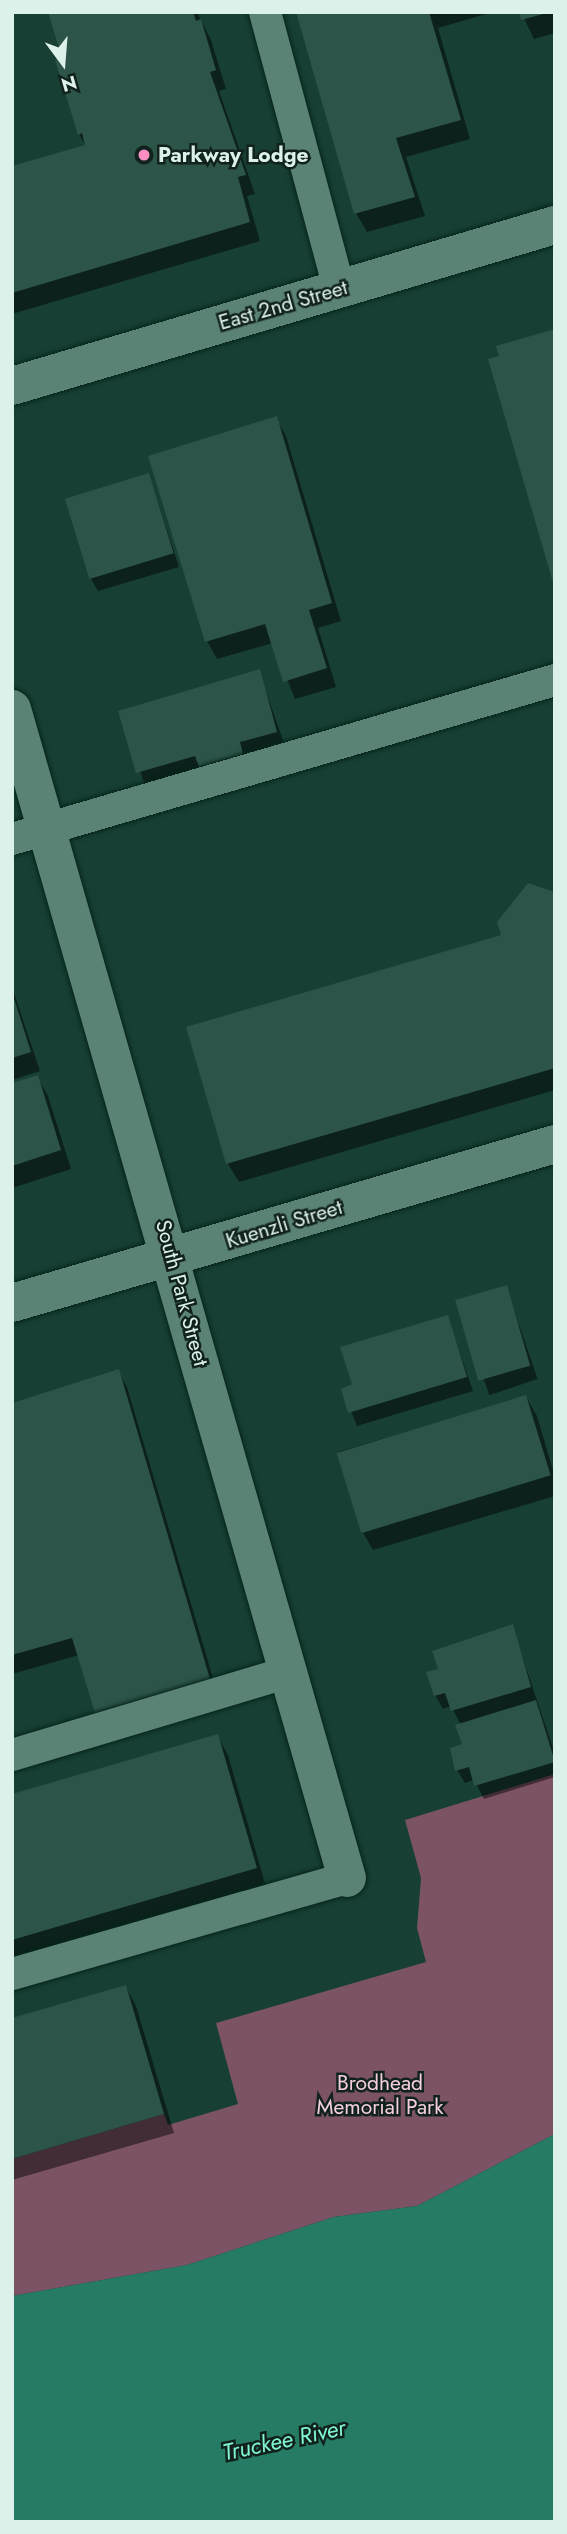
<!DOCTYPE html>
<html>
<head>
<meta charset="utf-8">
<style>
  body { margin:0 }
  #map { position:relative; width:567px; height:2534px; overflow:hidden; background:#173f34; font-family:Jost,sans-serif }
  div>[style] { position:absolute }
  .green>* { inset:0; background:#7c5365 }
  .water>* { inset:0; background:#267b65 }
  .shadow>* { inset:0; background:#0007; transform-origin:0 0 }
  .building>* { inset:0; background:#2d5449; transform-origin:0 0 }
  .roads { filter:drop-shadow(0 0 2px #05241c) drop-shadow(0 0 2px #05241c) }
  .service>* { height:32px; margin:-16px; padding:0 16px; transform-origin:16px; border-radius:16px; background:#5a8275 }
  .minor>* { height:38px; margin:-19px; padding:0 19px; transform-origin:19px; border-radius:19px; background:#5a8275 }
  .secondary>* { height:38px; margin:-19px; padding:0 19px; transform-origin:19px; border-radius:19px; background:#5a8275 }
  .dots>* { width:19px; height:19px; translate:-50% -50%; box-sizing:border-box; border:4px solid #11221d; border-radius:50% }
  span { translate:-50% -50%; white-space:nowrap; text-align:center; line-height:1.15; -webkit-text-stroke:5px #11221d; paint-order:stroke }
  .poi-label { font-size:21px; color:#dcf1ea; font-weight:700 }
  .left { translate:0 -50%; text-align:left }
  .street-label { font-size:21px; color:#dcf1ea }
  .park-label { font-size:21px; color:#f5cfdf }
  .water-label { font-size:23px; color:#81f6d4; font-style:italic }
  .frame { position:absolute; inset:0; border:14px solid #dcf1ea; pointer-events:none }
  .north { position:absolute; left:28px; top:28px; width:70px; height:70px; -webkit-text-stroke:5px #11221d; paint-order:stroke; rotate:164deg; font-size:19px; font-weight:700; line-height:28px; text-align:center; color:#dcf1ea }
  .north::after { content:''; display:block; margin:auto; width:24px; height:32px; background:#dcf1ea; clip-path:polygon(50% 0,100% 100%,50% 72%,0 100%) }
</style>
</head>
<body>
<div id="map">
  <div class="green">
    <div style="clip-path:polygon(555px 1774px,555px 2134px,417px 2206px,334px 2217px,187px 2265px,12px 2296px,12px 2159px,164px 2114px,168px 2125px,238px 2104px,216px 2023px,426px 1962px,417px 1928px,421px 1878px,405px 1820px)"></div>
  </div>
  <div class="water">
    <div style="clip-path:polygon(555px 2134px,555px 2522px,12px 2522px,12px 2296px,187px 2265px,334px 2217px,417px 2206px)"></div>
  </div>
  <div class="shadow">
    <div style="clip-path:polygon(54px 12px,197px 12px,211px 40px,226px 89px,219px 91px,255px 194px,247px 196px,260px 241px,12px 314px,12px 168px,86px 146px,79px 134px)"></div>
    <div style="clip-path:polygon(298px 12px,493px 12px,438px 28px,470px 139px,406px 157px,425px 216px,367px 232px,356px 213px)"></div>
    <div style="clip-path:polygon(521px 12px,555px 12px,555px 33px,534px 39px)"></div>
    <div style="clip-path:polygon(276px 418px,286px 436px,341px 621px,318px 628px,336px 687px,295px 699px,273px 643px,217px 659px,207px 641px)"></div>
    <div style="clip-path:polygon(149px 475px,179px 567px,98px 591px,90px 577px)"></div>
    <div style="left:259px;top:671px;width:78px;height:145px;rotate:71deg"></div>
    <div style="clip-path:polygon(555px 894px,555px 1090px,239px 1182px,228px 1164px,188px 1028px,503px 936px)"></div>
    <div style="clip-path:polygon(12px 987px,40px 1071px,12px 1080px)"></div>
    <div style="clip-path:polygon(37px 1077px,48px 1096px,71px 1169px,12px 1188px,12px 1084px)"></div>
    <div style="left:506px;top:1287px;width:97px;height:51px;rotate:71deg"></div>
    <div style="clip-path:polygon(447px 1317px,473px 1391px,357px 1426px,343px 1390px)"></div>
    <div style="clip-path:polygon(118px 1371px,127px 1387px,218px 1695px,106px 1729px,79px 1655px,12px 1674px,12px 1403px)"></div>
    <div style="clip-path:polygon(526px 1397px,537px 1416px,555px 1477px,555px 1496px,373px 1550px,362px 1531px,338px 1452px)"></div>
    <div style="clip-path:polygon(512px 1626px,555px 1754px,555px 1777px,484px 1799px,474px 1780px,465px 1783px,457px 1770px,464px 1745px,461px 1725px,451px 1706px,443px 1709px,435px 1695px,440px 1670px)"></div>
    <div style="clip-path:polygon(217px 1736px,228px 1755px,266px 1887px,12px 1962px,12px 1796px)"></div>
    <div style="clip-path:polygon(126px 1987px,136px 2006px,174px 2133px,12px 2180px,12px 2020px)"></div>
  </div>
  <div class="building">
    <div style="clip-path:polygon(48px 12px,193px 12px,196px 21px,201px 19px,216px 70px,210px 72px,246px 175px,238px 177px,250px 222px,12px 293px,12px 166px,85px 145px,82px 133px,78px 135px,55px 60px,62px 58px)"></div>
    <div style="clip-path:polygon(296px 12px,429px 12px,461px 120px,396px 138px,415px 197px,354px 214px)"></div>
    <div style="clip-path:polygon(519px 12px,547px 12px,547px 13px,521px 20px)"></div>
    <div style="clip-path:polygon(555px 329px,555px 586px,554px 586px,488px 359px,499px 356px,496px 346px)"></div>
    <div style="clip-path:polygon(277px 416px,332px 603px,309px 610px,327px 668px,283px 682px,265px 624px,205px 642px,148px 456px)"></div>
    <div style="left:149px;top:473px;width:84px;height:88px;rotate:73deg"></div>
    <div style="clip-path:polygon(260px 669px,277px 732px,240px 742px,243px 754px,199px 767px,195px 756px,136px 773px,118px 711px)"></div>
    <div style="clip-path:polygon(528px 883px,555px 892px,555px 1068px,226px 1164px,186px 1027px,501px 935px,497px 922px)"></div>
    <div style="clip-path:polygon(12px 992px,31px 1052px,12px 1058px)"></div>
    <div style="clip-path:polygon(38px 1075px,61px 1150px,12px 1166px,12px 1083px)"></div>
    <div style="left:507px;top:1285px;width:84px;height:54px;rotate:74deg"></div>
    <div style="clip-path:polygon(448px 1315px,467px 1377px,348px 1413px,341px 1389px,352px 1384px,340px 1347px)"></div>
    <div style="clip-path:polygon(119px 1369px,210px 1679px,95px 1713px,72px 1638px,12px 1655px,12px 1403px)"></div>
    <div style="left:526px;top:1395px;width:84px;height:198px;rotate:73deg"></div>
    <div style="clip-path:polygon(513px 1624px,531px 1687px,451px 1711px,445px 1693px,434px 1696px,426px 1672px,438px 1669px,432px 1651px)"></div>
    <div style="clip-path:polygon(536px 1700px,555px 1762px,474px 1786px,469px 1767px,455px 1771px,450px 1748px,462px 1744px,455px 1725px)"></div>
    <div style="clip-path:polygon(218px 1734px,257px 1868px,12px 1940px,12px 1794px)"></div>
    <div style="clip-path:polygon(126px 1985px,164px 2114px,12px 2159px,12px 2018px)"></div>
  </div>
  <div class="roads">
    <div class="service">
      <div style="left:265px;top:12px;width:287px;rotate:75deg"></div>
      <div style="left:12px;top:839px;width:566px;rotate:-16.32deg"></div>
      <div style="left:12px;top:1755px;width:286px;rotate:-16.7deg"></div>
      <div style="left:12px;top:1974px;width:348px;rotate:-16deg"></div>
    </div>
    <div class="minor">
      <div style="left:12px;top:709px;width:1216px;rotate:74.01deg"></div>
    </div>
    <div class="secondary">
      <div style="left:12px;top:386px;width:566px;rotate:-16.52deg"></div>
      <div style="left:12px;top:1303px;width:566px;rotate:-16.32deg"></div>
    </div>
  </div>
  <div class="dots">
    <div style="left:144px;top:155px;background:#fb8fc3"></div>
  </div>
  <div class="poi-label">
    <span class="left" style="left:158px;top:155px">Parkway Lodge</span>
  </div>
  <div class="street-label">
    <span style="left:283px;top:305px;rotate:-16deg">East 2nd Street</span>
    <span style="left:284px;top:1224px;rotate:-17deg">Kuenzli Street</span>
    <span style="left:182px;top:1293px;rotate:75deg">South Park Street</span>
  </div>
  <div class="park-label">
    <span style="left:380px;top:2095px">Brodhead<br>Memorial Park</span>
  </div>
  <div class="water-label">
    <span style="left:284px;top:2440px;rotate:-12deg">Truckee River</span>
  </div>
  <div class="frame"></div>
  <div class="north">N</div>
</div>
</body>
</html>
